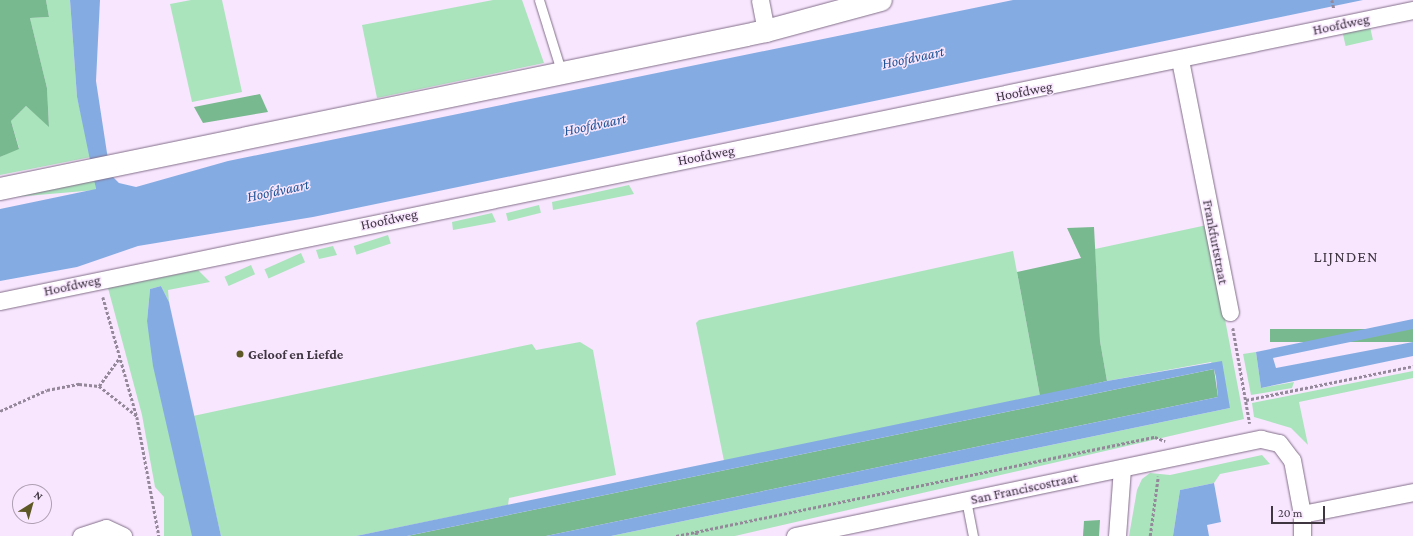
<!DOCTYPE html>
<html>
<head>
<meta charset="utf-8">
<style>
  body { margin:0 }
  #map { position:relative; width:1413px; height:536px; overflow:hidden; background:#f8e6fe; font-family:"Crimson Pro",serif }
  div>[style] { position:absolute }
  .green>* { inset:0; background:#aae4bd; transform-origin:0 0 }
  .forest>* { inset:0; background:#79b98f; transform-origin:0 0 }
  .water>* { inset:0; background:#84ace2 }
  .path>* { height:2.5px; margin-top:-1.25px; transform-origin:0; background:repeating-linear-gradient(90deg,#95889a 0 3px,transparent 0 5px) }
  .roads { filter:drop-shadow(0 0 1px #826e89) drop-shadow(0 0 1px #826e89) }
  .lane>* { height:9px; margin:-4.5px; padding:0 4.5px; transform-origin:4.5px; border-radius:4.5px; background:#fff }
  .street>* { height:17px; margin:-8.5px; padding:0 8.5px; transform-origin:8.5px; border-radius:8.5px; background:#fff }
  .secondary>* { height:22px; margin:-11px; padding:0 11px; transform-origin:11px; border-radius:11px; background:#fff }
  .dots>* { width:11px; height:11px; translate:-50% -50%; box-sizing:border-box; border:2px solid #f8e6fe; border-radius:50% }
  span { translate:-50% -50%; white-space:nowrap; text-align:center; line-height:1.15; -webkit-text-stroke:3px #f8e6fe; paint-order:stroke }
  .street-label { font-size:14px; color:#3e3541 }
  .poi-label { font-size:14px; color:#3e3541; font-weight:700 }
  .left { translate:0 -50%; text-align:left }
  .water-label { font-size:15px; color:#205496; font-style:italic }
  .quarter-label { font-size:16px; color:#3e3541; letter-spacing:1px }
  .north { position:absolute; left:12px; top:484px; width:40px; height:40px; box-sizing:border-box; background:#f8e6fe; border:1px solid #ae9fb2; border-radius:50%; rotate:37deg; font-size:11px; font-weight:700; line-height:16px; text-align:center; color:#3e3541 }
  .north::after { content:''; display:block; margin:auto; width:14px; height:18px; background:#5d5825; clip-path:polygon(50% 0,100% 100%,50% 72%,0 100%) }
  .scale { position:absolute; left:1271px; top:506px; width:54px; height:18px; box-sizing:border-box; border:2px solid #3e3541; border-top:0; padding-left:5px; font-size:12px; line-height:14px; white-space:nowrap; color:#3e3541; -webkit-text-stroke:3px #f8e6fe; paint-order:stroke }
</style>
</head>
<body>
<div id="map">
  <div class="green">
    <div style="clip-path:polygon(46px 0,70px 0,77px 97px,91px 157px,0 175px,0 157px,19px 148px,11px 121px,26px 106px,49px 126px,47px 88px,30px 18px,49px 17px)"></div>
    <div style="clip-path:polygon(191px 0,222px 0,242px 92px,192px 102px,170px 4px)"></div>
    <div style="clip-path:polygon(493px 0,522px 0,544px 63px,377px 98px,362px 25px)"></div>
    <div style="left:1370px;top:27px;width:13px;height:28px;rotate:77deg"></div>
    <div style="left:95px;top:179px;width:11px;height:97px;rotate:85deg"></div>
    <div style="clip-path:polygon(629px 185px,634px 194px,553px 210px,552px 202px)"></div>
    <div style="left:539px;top:205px;width:8px;height:34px;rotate:76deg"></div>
    <div style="clip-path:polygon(492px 213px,496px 222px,453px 230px,452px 222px)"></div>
    <div style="clip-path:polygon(1207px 225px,1244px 419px,735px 536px,611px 536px,1230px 408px,1211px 362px,1107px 381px,1100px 341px,1095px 249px)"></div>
    <div style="left:388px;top:235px;width:9px;height:36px;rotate:72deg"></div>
    <div style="clip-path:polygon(333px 246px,337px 255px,319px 259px,316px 250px)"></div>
    <div style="clip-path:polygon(1013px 251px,1040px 396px,724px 461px,696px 323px,699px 320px)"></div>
    <div style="left:301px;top:253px;width:10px;height:40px;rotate:66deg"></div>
    <div style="left:251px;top:265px;width:10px;height:29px;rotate:66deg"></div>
    <div style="clip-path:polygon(198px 270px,210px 282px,168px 290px,169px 302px,161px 286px,150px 289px,147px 321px,193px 536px,164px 536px,164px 497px,155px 487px,142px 415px,108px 288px)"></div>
    <div style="clip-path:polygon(580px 342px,593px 350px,616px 475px,509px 498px,508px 505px,356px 536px,221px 536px,193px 416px,532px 344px,536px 350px)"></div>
    <div style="clip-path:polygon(1256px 352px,1261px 388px,1294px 382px,1292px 388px,1251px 395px,1243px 354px)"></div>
    <div style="clip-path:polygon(1413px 371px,1413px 378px,1299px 402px,1308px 445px,1291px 428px,1254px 417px,1252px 403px)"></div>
    <div style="clip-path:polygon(1262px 455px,1270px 464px,1220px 474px,1214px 483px,1180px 490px,1173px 536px,1129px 536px,1137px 490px,1142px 479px,1150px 473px,1170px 475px)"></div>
  </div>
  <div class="forest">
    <div style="clip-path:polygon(0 0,46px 0,49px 17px,30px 18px,47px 88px,49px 127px,26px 106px,11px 121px,19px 149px,0 157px)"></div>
    <div style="clip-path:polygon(260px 94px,268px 112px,203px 123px,194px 107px)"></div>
    <div style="clip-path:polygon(1094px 227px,1100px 341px,1107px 381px,1040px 396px,1017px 272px,1081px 258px,1067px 228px)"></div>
    <div style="left:1413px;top:329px;width:13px;height:143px;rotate:90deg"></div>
    <div style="clip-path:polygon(1214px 369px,1218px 397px,546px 536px,407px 536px)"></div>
    <div style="clip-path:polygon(1100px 520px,1099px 536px,1083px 536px,1084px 521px)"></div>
  </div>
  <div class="water">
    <div style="clip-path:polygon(70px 0,100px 0,96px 81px,107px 153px,112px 176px,119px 183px,136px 187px,228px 161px,1013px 0,1363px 0,313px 217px,138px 246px,77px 267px,0 281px,0 209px,96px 189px,77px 97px)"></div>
    <div style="clip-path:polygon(161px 286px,169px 302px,221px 536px,192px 536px,153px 366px,147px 321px,150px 289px)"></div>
    <div style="clip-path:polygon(1413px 319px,1413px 329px,1273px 358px,1276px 368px,1413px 342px,1413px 356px,1261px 388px,1256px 352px)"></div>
    <div style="clip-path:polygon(1222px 361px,1230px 408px,611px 536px,546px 536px,1218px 397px,1216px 377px,1214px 369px,407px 536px,356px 536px,1107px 381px)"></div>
    <div style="clip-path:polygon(1214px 483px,1221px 522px,1207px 525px,1209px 536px,1173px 536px,1180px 490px)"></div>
  </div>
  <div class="path">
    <div style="left:1332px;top:0;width:9px;rotate:77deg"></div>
    <div style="left:103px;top:297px;width:125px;rotate:74.2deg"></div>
    <div style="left:137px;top:417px;width:121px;rotate:79.5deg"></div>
    <div style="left:1233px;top:328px;width:97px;rotate:80deg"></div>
    <div style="left:99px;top:386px;width:34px;rotate:-54deg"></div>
    <div style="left:1246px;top:400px;width:170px;rotate:-11.5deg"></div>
    <div style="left:0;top:411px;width:51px;rotate:-24.1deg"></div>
    <div style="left:47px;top:390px;width:33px;rotate:-11deg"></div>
    <div style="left:79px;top:384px;width:20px;rotate:6deg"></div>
    <div style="left:99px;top:386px;width:48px;rotate:38.3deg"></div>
    <div style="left:696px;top:532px;width:4px;rotate:76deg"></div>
    <div style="left:676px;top:536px;width:489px;rotate:-11.7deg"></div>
    <div style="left:1155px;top:437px;width:11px;rotate:22deg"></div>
    <div style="left:1150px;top:536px;width:60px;rotate:-82.3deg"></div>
  </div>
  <div class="roads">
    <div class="lane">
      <div style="left:539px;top:0;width:77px;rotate:72.7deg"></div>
      <div style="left:966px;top:500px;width:37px;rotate:79deg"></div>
    </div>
    <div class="street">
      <div style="left:760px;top:0;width:32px;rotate:79deg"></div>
      <div style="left:1180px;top:60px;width:257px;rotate:78.8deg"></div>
      <div style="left:0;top:301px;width:1443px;rotate:-11.64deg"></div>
      <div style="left:1302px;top:514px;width:113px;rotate:-11.2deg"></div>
      <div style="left:81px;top:536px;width:26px;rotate:-18deg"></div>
      <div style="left:106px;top:528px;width:19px;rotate:25deg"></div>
      <div style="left:795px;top:536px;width:476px;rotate:-11.8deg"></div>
      <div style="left:1261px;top:439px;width:18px;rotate:13deg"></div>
      <div style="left:1279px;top:443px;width:21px;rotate:53deg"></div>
      <div style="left:1292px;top:460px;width:55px;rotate:79.5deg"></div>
      <div style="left:1302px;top:514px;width:22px;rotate:90deg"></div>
      <div style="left:1117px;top:536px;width:68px;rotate:-85.8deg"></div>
    </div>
    <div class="secondary">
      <div style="left:0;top:189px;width:782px;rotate:-11.65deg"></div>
      <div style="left:766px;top:31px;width:119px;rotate:-15.1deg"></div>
    </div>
  </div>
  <div class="dots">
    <div style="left:240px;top:354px;background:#5d5825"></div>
  </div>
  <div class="street-label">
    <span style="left:1341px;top:24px;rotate:-12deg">Hoofdweg</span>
    <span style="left:1024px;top:91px;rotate:-11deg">Hoofdweg</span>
    <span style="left:706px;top:155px;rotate:-11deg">Hoofdweg</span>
    <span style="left:389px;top:219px;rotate:-12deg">Hoofdweg</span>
    <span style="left:1216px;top:242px;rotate:79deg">Frankfurtstraat</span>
    <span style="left:72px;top:285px;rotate:-12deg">Hoofdweg</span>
    <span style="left:1024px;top:488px;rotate:-12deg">San Franciscostraat</span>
  </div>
  <div class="poi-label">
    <span class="left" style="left:248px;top:354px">Geloof en Liefde</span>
  </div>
  <div class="water-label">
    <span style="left:913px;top:58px;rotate:-12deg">Hoofdvaart</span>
    <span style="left:595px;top:125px;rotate:-12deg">Hoofdvaart</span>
    <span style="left:278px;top:191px;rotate:-12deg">Hoofdvaart</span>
  </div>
  <div class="quarter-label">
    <span style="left:1346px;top:257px">LIJNDEN</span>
  </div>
  <div class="north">N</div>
  <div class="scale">20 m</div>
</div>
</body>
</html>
